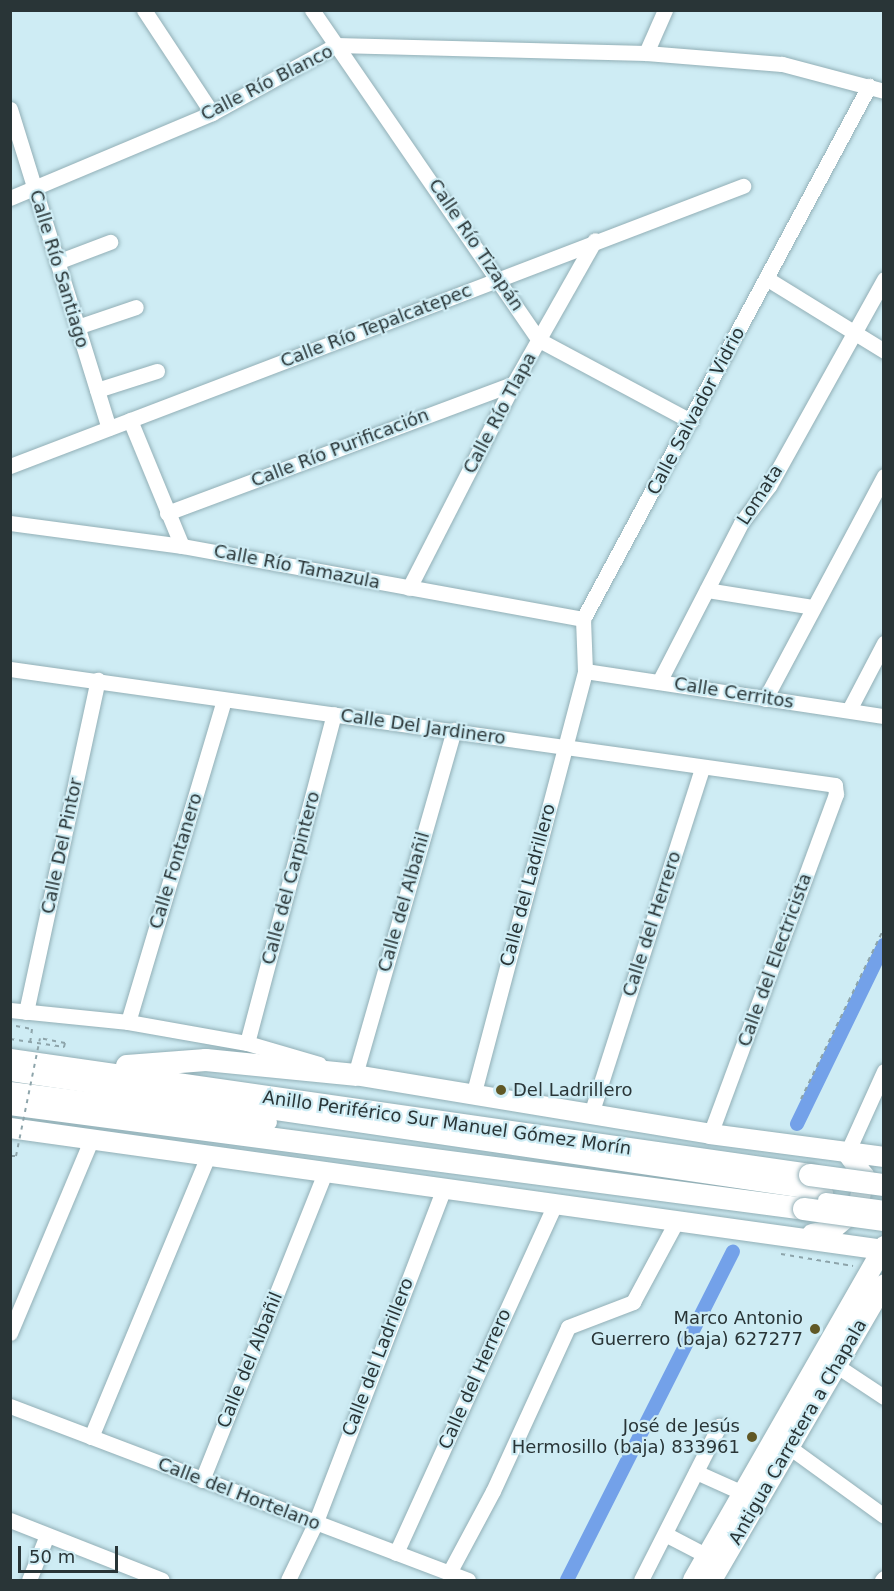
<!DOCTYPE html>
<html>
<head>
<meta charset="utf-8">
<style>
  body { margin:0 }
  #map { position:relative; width:894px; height:1591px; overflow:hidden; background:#ceecf4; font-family:"DejaVu Sans",sans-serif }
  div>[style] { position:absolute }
  .canal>* { height:14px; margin:-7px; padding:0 7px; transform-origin:7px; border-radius:7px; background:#73a1e9 }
  .path>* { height:2px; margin-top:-1px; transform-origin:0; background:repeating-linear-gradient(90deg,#8da4aa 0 4.5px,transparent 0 9px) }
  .roads { filter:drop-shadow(0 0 2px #92afb6) drop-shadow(0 0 2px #92afb6) }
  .minor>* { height:15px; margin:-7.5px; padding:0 7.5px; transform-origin:7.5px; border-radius:7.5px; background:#fff }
  .major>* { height:20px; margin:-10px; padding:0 10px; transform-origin:10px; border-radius:10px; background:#fff }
  .highway>* { height:22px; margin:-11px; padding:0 11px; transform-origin:11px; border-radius:11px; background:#fff }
  .path-bridge>* { height:2px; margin-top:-1px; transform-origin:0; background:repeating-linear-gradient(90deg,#8da4aa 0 4.5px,transparent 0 9px) }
  .bridges { filter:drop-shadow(0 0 2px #92afb6) drop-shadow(0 0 2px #92afb6) }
  .minor-bridge>* { height:15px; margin:-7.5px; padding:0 7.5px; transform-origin:7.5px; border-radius:7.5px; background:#fff }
  .highway-bridge>* { height:22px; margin:-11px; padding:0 11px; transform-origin:11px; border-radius:11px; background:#fff }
  .dots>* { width:16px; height:16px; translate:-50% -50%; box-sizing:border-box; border:3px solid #ceecf4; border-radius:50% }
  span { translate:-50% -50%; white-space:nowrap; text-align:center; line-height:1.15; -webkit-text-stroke:4.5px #ceecf4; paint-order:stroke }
  .street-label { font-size:18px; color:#293537 }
  .poi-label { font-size:18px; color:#293537 }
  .left { translate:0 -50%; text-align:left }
  .right { translate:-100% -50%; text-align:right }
  .frame { position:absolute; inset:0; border:12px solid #293537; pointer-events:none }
  .scale { position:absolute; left:18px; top:1546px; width:100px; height:27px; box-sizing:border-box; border:3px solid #293537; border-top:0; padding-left:8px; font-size:18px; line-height:21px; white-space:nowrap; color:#293537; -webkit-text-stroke:4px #ceecf4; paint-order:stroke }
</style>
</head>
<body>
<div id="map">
  <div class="canal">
    <div style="left:797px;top:1124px;width:199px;rotate:-64.1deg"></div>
    <div style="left:567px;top:1580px;width:368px;rotate:-63.2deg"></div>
  </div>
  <div class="path">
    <div style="left:16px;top:1026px;width:16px;rotate:11deg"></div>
    <div style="left:32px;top:1029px;width:14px;rotate:98deg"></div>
    <div style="left:10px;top:1039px;width:55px;rotate:8.4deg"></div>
    <div style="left:64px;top:1047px;width:4px;rotate:-76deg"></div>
    <div style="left:65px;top:1043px;width:25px;rotate:-169deg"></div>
    <div style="left:801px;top:1099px;width:190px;rotate:-64.1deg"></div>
    <div style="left:10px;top:1156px;width:6px"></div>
    <div style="left:781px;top:1254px;width:73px;rotate:9.5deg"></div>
  </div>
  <div class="roads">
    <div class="minor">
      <div style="left:144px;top:10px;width:123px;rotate:56.6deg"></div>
      <div style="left:312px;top:10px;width:401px;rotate:55.5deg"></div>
      <div style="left:539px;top:340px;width:172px;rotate:28.1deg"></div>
      <div style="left:646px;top:53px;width:47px;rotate:-66.2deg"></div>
      <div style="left:10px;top:109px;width:334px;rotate:72.8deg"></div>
      <div style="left:10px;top:198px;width:219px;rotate:-22.8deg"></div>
      <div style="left:212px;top:113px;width:141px;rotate:-28.7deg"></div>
      <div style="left:336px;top:45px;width:310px;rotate:1.5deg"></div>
      <div style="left:646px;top:53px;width:136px;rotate:4.6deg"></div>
      <div style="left:782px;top:64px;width:106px;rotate:14.8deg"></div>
      <div style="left:57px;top:262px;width:57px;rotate:-20.7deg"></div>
      <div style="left:766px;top:278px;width:139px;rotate:31.7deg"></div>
      <div style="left:77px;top:327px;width:62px;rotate:-18.7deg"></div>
      <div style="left:97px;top:390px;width:63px;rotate:-17.6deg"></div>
      <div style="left:130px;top:420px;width:136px;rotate:67.6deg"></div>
      <div style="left:10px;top:466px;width:785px;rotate:-20.91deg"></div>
      <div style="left:167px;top:513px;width:371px;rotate:-20.5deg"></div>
      <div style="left:10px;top:523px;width:174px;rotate:7.6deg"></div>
      <div style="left:182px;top:546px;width:408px;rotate:10.3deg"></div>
      <div style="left:409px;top:588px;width:230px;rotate:-62.9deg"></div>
      <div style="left:514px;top:383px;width:164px;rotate:-60.5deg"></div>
      <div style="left:707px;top:590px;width:107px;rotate:9.1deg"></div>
      <div style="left:10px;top:669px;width:833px;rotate:8deg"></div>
      <div style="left:835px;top:785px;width:9px;rotate:84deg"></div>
      <div style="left:836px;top:794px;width:363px;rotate:110.3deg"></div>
      <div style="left:585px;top:671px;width:302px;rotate:8.6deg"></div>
      <div style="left:659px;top:682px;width:179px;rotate:-62.7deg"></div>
      <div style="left:741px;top:523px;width:46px;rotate:-52.9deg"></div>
      <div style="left:769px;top:486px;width:237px;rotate:-60.9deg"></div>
      <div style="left:765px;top:699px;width:253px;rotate:-61.9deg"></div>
      <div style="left:849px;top:710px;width:76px;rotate:-62.4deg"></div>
      <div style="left:10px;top:1010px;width:119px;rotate:5.8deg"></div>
      <div style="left:128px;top:1022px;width:121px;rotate:10deg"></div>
      <div style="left:247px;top:1043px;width:75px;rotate:16.3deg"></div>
      <div style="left:26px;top:1012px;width:340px;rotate:-77.8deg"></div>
      <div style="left:128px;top:1022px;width:336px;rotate:-73.4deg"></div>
      <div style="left:247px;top:1043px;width:340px;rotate:-75.2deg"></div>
      <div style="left:347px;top:1072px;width:9px;rotate:21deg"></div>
      <div style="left:355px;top:1075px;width:359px;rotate:-74deg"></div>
      <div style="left:10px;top:1073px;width:824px;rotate:8.38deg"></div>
      <div style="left:10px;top:1089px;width:261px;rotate:7.3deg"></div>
      <div style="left:474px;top:1092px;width:435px;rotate:-75.2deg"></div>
      <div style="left:585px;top:671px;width:52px;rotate:-92.2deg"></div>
      <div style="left:583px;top:619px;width:605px;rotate:-61.78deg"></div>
      <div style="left:591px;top:1114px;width:362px;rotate:-72.2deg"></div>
      <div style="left:847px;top:1153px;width:90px;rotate:-65.7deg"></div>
      <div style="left:10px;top:1333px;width:212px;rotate:-67.2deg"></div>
      <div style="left:828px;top:1360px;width:67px;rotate:33.5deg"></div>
      <div style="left:10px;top:1406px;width:490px;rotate:20.8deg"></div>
      <div style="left:91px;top:1437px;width:302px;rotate:-67.4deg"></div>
      <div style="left:789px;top:1447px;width:117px;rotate:36deg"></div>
      <div style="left:696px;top:1472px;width:51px;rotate:24.1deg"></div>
      <div style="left:202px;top:1480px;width:331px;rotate:-68.2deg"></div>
      <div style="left:10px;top:1520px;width:163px;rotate:21.5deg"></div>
      <div style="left:665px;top:1534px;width:56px;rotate:27.5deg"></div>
      <div style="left:396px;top:1553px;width:381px;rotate:-65.5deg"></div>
      <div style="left:449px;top:1573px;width:93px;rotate:-61.8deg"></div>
      <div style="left:493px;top:1491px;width:180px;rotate:-65.4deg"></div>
      <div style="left:568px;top:1327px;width:70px;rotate:-21deg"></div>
      <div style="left:633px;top:1302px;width:91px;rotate:-61.7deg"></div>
      <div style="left:29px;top:1580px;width:48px;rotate:-68.2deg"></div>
      <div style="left:288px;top:1580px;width:62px;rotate:-64.3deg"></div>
      <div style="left:315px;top:1524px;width:358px;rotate:-69deg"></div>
      <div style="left:641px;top:1580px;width:173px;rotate:-63.1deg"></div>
      <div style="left:882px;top:1580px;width:3px;rotate:-45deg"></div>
    </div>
    <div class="major">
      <div style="left:355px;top:1075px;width:360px;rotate:9.4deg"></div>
      <div style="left:710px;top:1134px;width:176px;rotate:7.5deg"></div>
      <div style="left:10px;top:1128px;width:882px;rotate:7.95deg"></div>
      <div style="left:812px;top:1234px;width:22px;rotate:-13deg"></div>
      <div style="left:833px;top:1229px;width:33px;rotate:-40deg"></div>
      <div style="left:858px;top:1208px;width:33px;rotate:-79deg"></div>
      <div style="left:864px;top:1176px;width:29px;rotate:-126deg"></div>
      <div style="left:693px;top:1580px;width:385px;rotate:-60.2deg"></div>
      <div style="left:712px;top:1580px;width:342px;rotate:-59.8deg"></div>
    </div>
    <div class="highway">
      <div style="left:10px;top:1060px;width:808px;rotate:8.18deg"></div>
      <div style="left:127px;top:1066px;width:79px;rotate:-4.3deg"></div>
      <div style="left:206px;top:1060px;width:150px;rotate:5.7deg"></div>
      <div style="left:10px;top:1104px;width:801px;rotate:7.53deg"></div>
    </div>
  </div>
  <div class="path-bridge">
    <div style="left:16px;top:1156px;width:120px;rotate:-78.5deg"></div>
  </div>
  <div class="bridges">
    <div class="minor-bridge">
      <div style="left:825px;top:1200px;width:60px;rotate:7.7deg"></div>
    </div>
    <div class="highway-bridge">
      <div style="left:810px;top:1175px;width:75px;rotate:7.7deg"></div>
      <div style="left:804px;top:1209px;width:81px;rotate:7.8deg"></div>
    </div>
  </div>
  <div class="dots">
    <div style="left:501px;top:1090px;background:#605825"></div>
    <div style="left:815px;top:1329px;background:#605825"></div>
    <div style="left:752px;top:1437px;background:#605825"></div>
  </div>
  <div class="street-label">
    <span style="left:267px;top:83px;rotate:-27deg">Calle Río Blanco</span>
    <span style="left:476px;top:245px;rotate:56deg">Calle Río Tizapán</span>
    <span style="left:59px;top:269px;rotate:73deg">Calle Río Santiago</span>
    <span style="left:376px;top:326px;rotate:-21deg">Calle Río Tepalcatepec</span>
    <span style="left:696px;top:411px;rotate:-62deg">Calle Salvador Vidrio</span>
    <span style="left:500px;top:413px;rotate:-62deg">Calle Río Tlapa</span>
    <span style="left:340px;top:448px;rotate:-21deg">Calle Río Purificación</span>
    <span style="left:760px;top:495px;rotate:-57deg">Lomata</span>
    <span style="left:297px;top:567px;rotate:11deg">Calle Río Tamazula</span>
    <span style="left:734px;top:693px;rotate:9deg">Calle Cerritos</span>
    <span style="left:423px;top:727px;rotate:8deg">Calle Del Jardinero</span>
    <span style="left:62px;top:846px;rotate:-78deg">Calle Del Pintor</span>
    <span style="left:176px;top:861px;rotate:-73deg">Calle Fontanero</span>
    <span style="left:291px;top:878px;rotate:-75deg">Calle del Carpintero</span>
    <span style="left:528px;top:885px;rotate:-75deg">Calle del Ladrillero</span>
    <span style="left:404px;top:902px;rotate:-74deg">Calle del Albañil</span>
    <span style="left:652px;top:924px;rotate:-72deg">Calle del Herrero</span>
    <span style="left:775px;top:960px;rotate:-70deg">Calle del Electricista</span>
    <span style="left:447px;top:1123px;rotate:8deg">Anillo Periférico Sur Manuel Gómez Morín</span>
    <span style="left:378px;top:1357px;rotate:-69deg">Calle del Ladrillero</span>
    <span style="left:250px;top:1360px;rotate:-68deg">Calle del Albañil</span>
    <span style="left:475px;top:1379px;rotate:-66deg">Calle del Herrero</span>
    <span style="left:798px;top:1432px;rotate:-60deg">Antigua Carretera a Chapala</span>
    <span style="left:239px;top:1494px;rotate:21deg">Calle del Hortelano</span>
  </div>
  <div class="poi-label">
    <span class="left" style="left:513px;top:1090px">Del Ladrillero</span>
    <span class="right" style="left:803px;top:1329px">Marco Antonio<br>Guerrero (baja) 627277</span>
    <span class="right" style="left:740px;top:1437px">José de Jesús<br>Hermosillo (baja) 833961</span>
  </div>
  <div class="frame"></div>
  <div class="scale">50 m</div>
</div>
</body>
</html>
